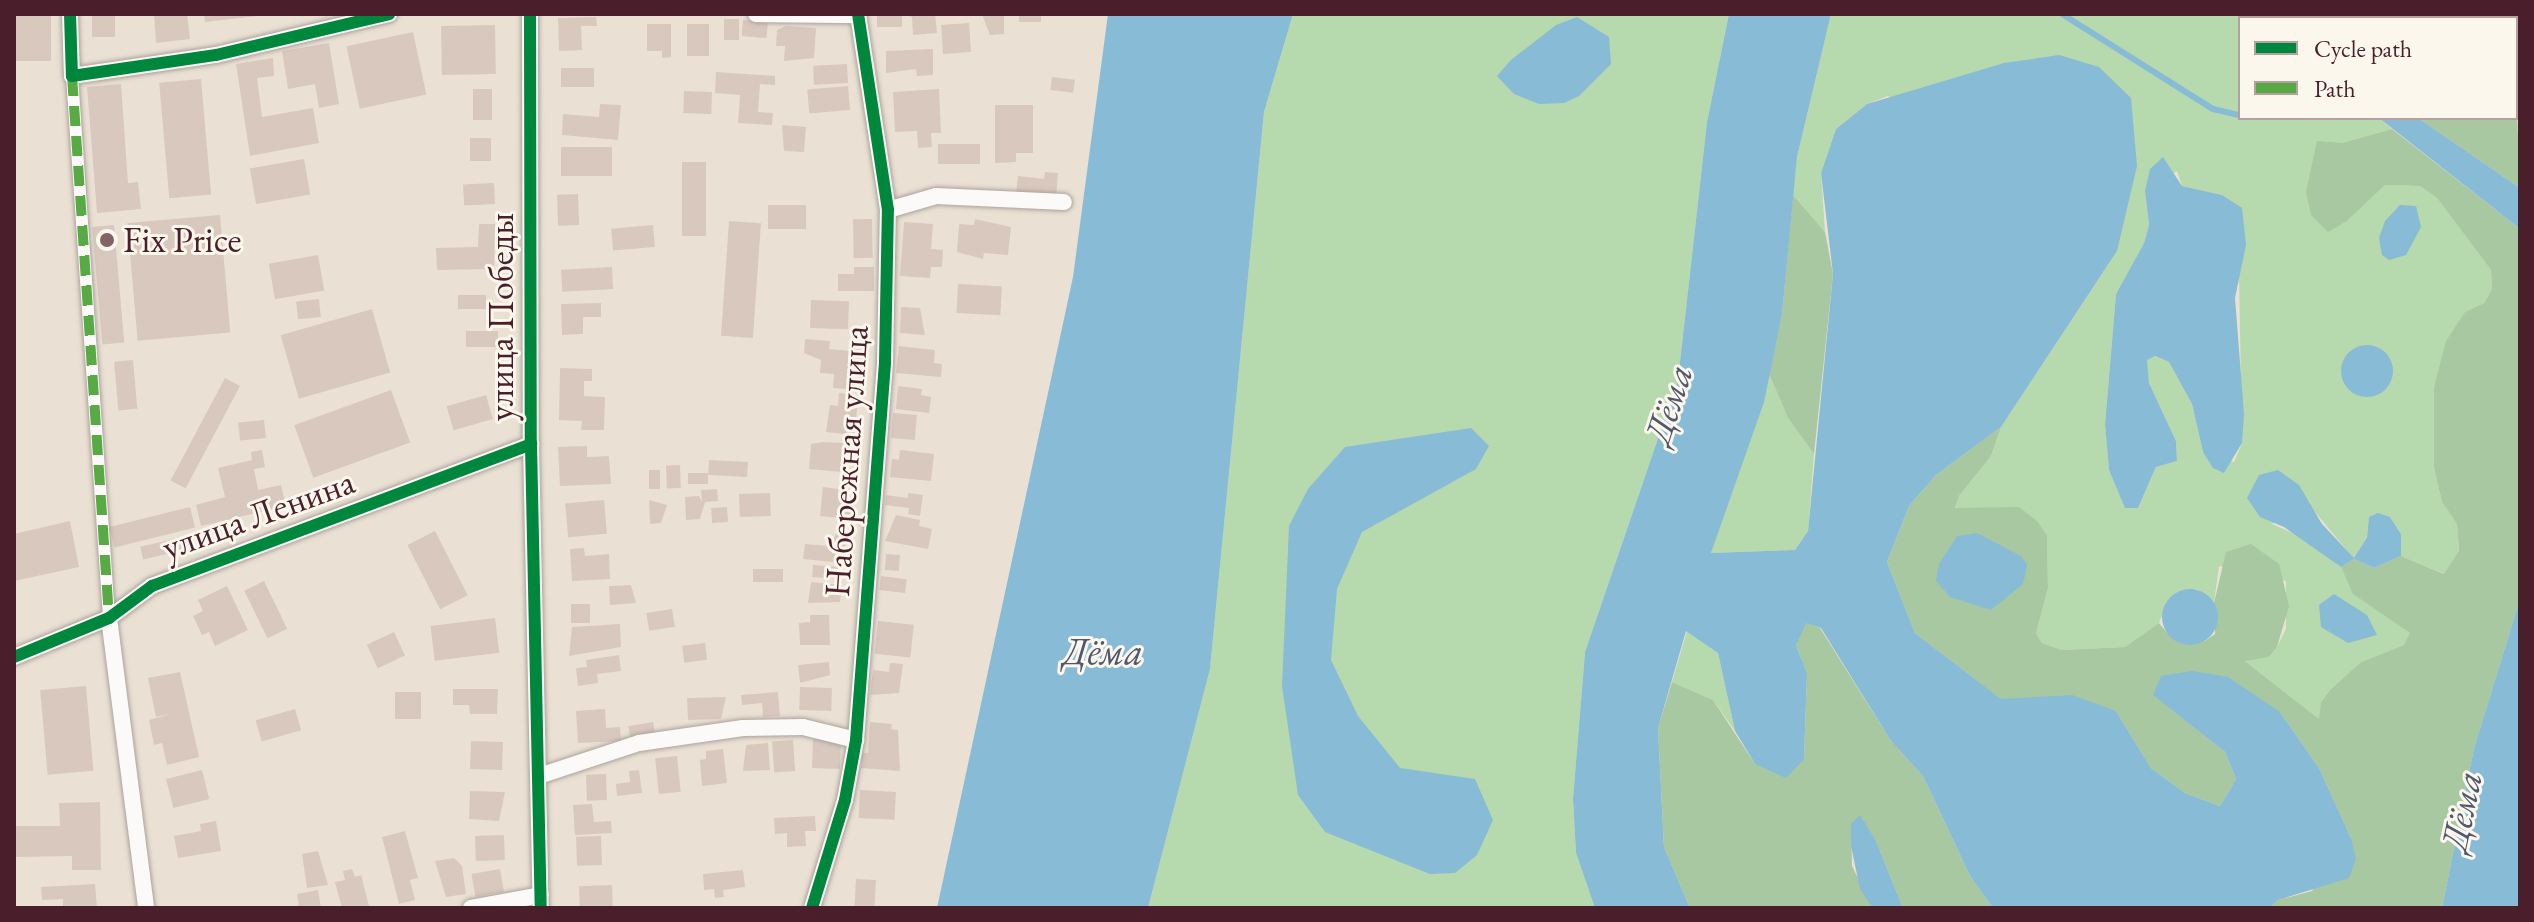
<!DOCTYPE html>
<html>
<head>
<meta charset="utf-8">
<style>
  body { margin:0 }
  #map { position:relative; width:2534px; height:922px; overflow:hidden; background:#eae1d4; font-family:"EB Garamond",serif }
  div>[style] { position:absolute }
  .green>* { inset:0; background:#b6d9ad }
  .forest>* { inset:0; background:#a7c8a1 }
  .water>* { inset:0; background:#88bbd6 }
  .round { border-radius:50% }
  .stream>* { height:6px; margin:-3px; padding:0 3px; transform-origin:3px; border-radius:3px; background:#88bbd6 }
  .building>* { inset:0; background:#d9c8be; transform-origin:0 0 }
  .roads { filter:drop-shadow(0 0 2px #ada29c) drop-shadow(0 0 2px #ada29c) }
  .pedestrian>* { height:12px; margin:-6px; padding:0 6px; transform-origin:6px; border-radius:6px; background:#fcfaf9 }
  .minor>* { height:16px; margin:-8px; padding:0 8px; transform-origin:8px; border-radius:8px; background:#fcfaf9 }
  .quiet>* { height:10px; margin-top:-5px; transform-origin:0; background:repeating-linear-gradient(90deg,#57aa44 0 20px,transparent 0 30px) }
  .cycleway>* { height:12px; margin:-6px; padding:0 6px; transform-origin:6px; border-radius:6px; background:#00873e }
  .dots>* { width:22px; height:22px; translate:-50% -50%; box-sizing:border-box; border:4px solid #fbf7ec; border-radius:50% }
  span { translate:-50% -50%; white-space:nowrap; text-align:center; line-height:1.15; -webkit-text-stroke:6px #fbf7ec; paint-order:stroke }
  .poi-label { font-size:36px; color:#4a1f2b }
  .left { translate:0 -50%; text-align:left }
  .street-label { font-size:36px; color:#4a1f2b }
  .water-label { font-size:38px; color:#525770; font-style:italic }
  .frame { position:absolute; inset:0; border:16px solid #4a1f2b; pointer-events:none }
  .legend { position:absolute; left:2238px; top:16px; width:280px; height:104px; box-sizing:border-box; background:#fbf7ec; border:2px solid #b4a19f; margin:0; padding:10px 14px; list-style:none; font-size:24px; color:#4a1f2b }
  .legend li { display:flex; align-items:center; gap:16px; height:40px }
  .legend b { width:40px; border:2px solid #b4a19f }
</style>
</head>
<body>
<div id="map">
  <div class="green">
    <div style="clip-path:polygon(1293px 14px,1729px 14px,1707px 122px,1678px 380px,1585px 652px,1573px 799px,1576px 853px,1595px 908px,1148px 908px,1210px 669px,1264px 112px)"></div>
    <div style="clip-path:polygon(evenodd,1831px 14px,2391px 14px,2240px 18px,2240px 118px,2379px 118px,2392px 129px,2342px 143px,2347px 221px,2385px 185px,2420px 186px,2437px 198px,2491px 270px,2492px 289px,2484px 303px,2465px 312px,2434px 387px,2434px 468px,2442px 502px,2457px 524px,2459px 551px,2445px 574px,2401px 556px,2401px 534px,2390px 517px,2369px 517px,2367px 536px,2354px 559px,2306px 501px,2272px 524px,2299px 536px,2341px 567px,2354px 594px,2411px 633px,2404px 645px,2361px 662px,2330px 690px,2321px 702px,2320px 720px,2244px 660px,2269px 657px,2277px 647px,2286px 629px,2286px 581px,2219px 566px,2214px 603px,2197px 589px,2169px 598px,2159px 623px,2125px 647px,2062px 650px,2042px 643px,2036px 633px,2048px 588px,2047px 536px,1997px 509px,1955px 509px,1959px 496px,1991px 456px,2001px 427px,2117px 251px,1888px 96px,1867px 104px,1836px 129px,1821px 173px,1825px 232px,1793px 195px,1797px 157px,1831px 14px,2177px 171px,2182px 186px,2222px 195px,2239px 273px,2242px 443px,2234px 462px,2203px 452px,2192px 404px,2169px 362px,2154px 356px,2146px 360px,2149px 383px,2176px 441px,2177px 461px,2156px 467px,2138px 508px,2126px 508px,2109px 470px,2105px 423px,2116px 294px,2144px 243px,2149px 225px,2145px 191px,2177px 171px)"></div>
    <div style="clip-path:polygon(1769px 374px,1788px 418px,1814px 454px,1808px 531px,1795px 550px,1711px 553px)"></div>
    <div style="clip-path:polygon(1687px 631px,1718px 653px,1735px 731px,1713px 700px,1672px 682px)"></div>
  </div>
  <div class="forest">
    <div style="clip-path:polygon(2516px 87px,2520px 188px,2418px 118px,2516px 118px)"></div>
    <div style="clip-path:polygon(2392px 129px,2520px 229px,2520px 599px,2474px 748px,2442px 908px,2270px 908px,2278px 900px,2312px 891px,2351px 838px,2319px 768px,2280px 712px,2154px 695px,2225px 752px,2236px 779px,2220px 806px,2185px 793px,2151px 768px,2116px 711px,2002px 700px,1915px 633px,1887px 562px,1909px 506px,1936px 475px,2001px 427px,1991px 456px,1959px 496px,1955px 508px,2019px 507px,2037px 521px,2047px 536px,2048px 588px,2036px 633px,2042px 643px,2062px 650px,2125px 647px,2159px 623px,2167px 633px,2205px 641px,2215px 634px,2214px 603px,2226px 552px,2251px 544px,2279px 564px,2289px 606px,2277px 647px,2269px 657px,2245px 661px,2319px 719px,2321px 702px,2330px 690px,2361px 662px,2404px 645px,2410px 633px,2353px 594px,2341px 567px,2354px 559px,2374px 568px,2401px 556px,2444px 574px,2459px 551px,2457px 524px,2442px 502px,2434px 468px,2434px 387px,2446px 341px,2465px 312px,2484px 303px,2492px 289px,2491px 270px,2437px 198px,2420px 186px,2385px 185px,2347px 221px,2328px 232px,2311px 215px,2306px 192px,2317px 141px,2342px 143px)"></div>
    <div style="clip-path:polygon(1793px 195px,1825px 232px,1833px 274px,1814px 454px,1788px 418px,1769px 374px,1782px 315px)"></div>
    <div style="clip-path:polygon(1805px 622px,1820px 628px,1891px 741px,1923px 776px,1970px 876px,1993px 908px,1903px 908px,1876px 841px,1851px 824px,1852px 866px,1873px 908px,1690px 908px,1664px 847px,1658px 728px,1672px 682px,1713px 700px,1755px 764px,1804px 759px,1807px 673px,1796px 645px)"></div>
  </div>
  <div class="water">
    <div style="clip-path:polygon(1108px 14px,1293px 14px,1264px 112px,1210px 669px,1148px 908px,937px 908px,1073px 277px)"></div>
    <div style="clip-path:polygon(1729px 14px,1831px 14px,1797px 157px,1782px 315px,1764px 402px,1711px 553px,1795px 550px,1808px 531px,1833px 274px,1821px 173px,1836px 129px,1867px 104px,2004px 63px,2059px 55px,2099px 67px,2131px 98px,2137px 166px,2117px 251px,2001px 427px,1936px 475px,1909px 506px,1887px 562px,1915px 633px,2001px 699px,2072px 695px,2116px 711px,2151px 768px,2185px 793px,2220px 806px,2236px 779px,2225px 752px,2153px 695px,2161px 676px,2192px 671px,2228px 677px,2258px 697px,2280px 712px,2319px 768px,2351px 838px,2356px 859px,2349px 878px,2278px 900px,2270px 908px,1993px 908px,1970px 876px,1923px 776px,1891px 741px,1821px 628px,1806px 623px,1796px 645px,1807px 673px,1804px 759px,1786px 778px,1755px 764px,1735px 731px,1718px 653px,1686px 631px,1658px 728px,1664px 847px,1690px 908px,1595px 908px,1576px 853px,1573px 799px,1585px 652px,1678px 380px,1707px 122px)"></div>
    <div style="clip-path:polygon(1577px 17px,1609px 37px,1611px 64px,1579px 96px,1564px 103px,1539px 104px,1514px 94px,1497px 76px,1511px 60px,1556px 25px)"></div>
    <div style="clip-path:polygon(2379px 118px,2418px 118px,2520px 188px,2520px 229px)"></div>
    <div style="clip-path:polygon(2163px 157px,2182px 186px,2222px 195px,2242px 208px,2246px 245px,2235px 298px,2244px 414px,2242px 443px,2224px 473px,2213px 468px,2203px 452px,2192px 404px,2169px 362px,2155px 356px,2147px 360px,2149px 383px,2176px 441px,2177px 461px,2156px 467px,2138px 508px,2125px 508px,2109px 470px,2105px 424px,2116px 294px,2144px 243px,2149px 225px,2145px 191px,2150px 169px)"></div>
    <div style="clip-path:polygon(2400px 205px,2416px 206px,2421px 227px,2406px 255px,2389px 260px,2382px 255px,2379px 238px,2385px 221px)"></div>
    <div class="round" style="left:2341px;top:345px;width:52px;height:52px"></div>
    <div style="clip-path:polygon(1471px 428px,1489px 446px,1476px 469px,1362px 532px,1337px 589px,1331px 660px,1358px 716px,1400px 768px,1475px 779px,1493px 820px,1477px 855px,1455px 873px,1430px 874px,1325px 832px,1298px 795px,1282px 686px,1289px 526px,1308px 489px,1345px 447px)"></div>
    <div style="clip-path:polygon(2278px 470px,2299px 485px,2322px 524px,2354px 558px,2367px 537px,2369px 517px,2378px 513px,2390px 517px,2401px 534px,2401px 556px,2374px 568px,2354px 559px,2341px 567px,2284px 527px,2260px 517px,2247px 498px,2259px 475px)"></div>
    <div style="clip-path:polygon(1977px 533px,2021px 556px,2027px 565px,2023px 584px,1991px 610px,1950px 597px,1936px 581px,1939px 564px,1957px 536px)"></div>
    <div class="round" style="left:2162px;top:589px;width:56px;height:56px"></div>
    <div style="clip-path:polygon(2334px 594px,2367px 615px,2377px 635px,2348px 643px,2321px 627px,2319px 605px)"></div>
    <div style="clip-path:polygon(2520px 599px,2519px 908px,2442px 908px,2474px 748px)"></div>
    <div style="clip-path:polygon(1860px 815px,1876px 841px,1903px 908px,1873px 908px,1860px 889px,1851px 846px,1851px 824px)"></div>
  </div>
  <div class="stream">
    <div style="left:2062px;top:14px;width:178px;rotate:32.2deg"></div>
    <div style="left:2213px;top:109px;width:28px;rotate:13deg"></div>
  </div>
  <div class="building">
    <div style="left:14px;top:14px;width:37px;height:47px"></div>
    <div style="left:92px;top:14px;width:23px;height:23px"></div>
    <div style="clip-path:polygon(154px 14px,187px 14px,190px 39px,156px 43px)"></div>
    <div style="clip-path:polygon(204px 14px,259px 14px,259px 16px,205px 22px)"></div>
    <div style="left:877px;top:14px;width:25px;height:13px"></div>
    <div style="clip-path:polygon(904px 14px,935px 14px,937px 33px,913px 35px,912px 17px)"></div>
    <div style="clip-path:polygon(982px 14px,1004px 14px,1004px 34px,990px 35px)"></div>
    <div style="left:1019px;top:14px;width:22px;height:8px"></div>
    <div style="clip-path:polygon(596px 17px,597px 26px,581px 26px,582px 50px,559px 51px,558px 18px)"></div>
    <div style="left:724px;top:19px;width:15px;height:21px"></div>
    <div style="left:743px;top:20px;width:25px;height:16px;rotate:5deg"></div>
    <div style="left:969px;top:23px;width:29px;height:28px;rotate:86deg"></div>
    <div style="clip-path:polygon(647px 24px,671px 24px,671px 57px,662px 58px,662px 51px,647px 51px)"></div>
    <div style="left:687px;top:24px;width:22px;height:32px"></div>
    <div style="left:495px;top:25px;width:49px;height:54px;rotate:89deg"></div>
    <div style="clip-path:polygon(786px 26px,816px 28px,814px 58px,784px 61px,785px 46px,776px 46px,777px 30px)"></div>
    <div style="left:413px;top:32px;width:64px;height:68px;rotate:78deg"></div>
    <div style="clip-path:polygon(329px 43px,339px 104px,319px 108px,315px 84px,288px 89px,282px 51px)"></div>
    <div style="clip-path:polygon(933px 49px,933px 75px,917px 76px,916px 69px,886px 73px,886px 51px)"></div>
    <div style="clip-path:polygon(273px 58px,274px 76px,257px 78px,262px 117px,313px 108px,319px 143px,250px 156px,236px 64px)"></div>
    <div style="left:847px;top:64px;width:19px;height:34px;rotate:87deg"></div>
    <div style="left:561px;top:68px;width:33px;height:19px"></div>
    <div style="clip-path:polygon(716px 72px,775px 76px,775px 85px,760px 84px,758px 112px,773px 113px,772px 125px,738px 123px,740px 95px,715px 93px)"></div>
    <div style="left:1052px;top:77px;width:23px;height:13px;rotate:7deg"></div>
    <div style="left:201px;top:79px;width:116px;height:42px;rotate:85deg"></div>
    <div style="clip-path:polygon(121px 84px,128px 183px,138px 182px,141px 209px,97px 213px,87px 87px)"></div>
    <div style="left:848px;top:86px;width:24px;height:41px;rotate:85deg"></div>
    <div style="left:473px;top:89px;width:19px;height:31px"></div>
    <div style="clip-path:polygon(939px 89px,941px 133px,931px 133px,932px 147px,918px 148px,917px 131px,895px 132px,893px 92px)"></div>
    <div style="left:684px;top:91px;width:28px;height:22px;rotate:2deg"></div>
    <div style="clip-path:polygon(600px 104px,621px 105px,618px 140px,562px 135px,563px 114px,599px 117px)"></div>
    <div style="clip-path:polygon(995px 105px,1033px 105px,1033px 153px,1016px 153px,1016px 162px,995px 163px)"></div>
    <div style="clip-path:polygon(782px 125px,806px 127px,804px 152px,784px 151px)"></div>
    <div style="left:491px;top:138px;width:23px;height:21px;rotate:90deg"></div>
    <div style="left:938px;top:144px;width:42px;height:20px"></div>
    <div style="left:561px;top:147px;width:51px;height:29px"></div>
    <div style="left:304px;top:159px;width:36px;height:55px;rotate:80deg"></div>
    <div style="left:682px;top:162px;width:24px;height:74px"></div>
    <div style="clip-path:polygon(1045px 172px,1058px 173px,1056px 197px,1016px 193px,1018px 176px,1044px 179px)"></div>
    <div style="left:494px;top:183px;width:21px;height:31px;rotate:87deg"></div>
    <div style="left:578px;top:194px;width:31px;height:21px;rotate:88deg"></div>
    <div style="left:768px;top:205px;width:38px;height:24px"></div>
    <div style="left:220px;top:215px;width:118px;height:93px;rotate:85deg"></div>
    <div style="left:872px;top:219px;width:39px;height:19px;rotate:89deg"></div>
    <div style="clip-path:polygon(975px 219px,1011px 227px,1008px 255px,984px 253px,983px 259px,957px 252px,959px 224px,974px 225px)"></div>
    <div style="left:729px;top:221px;width:32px;height:115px;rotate:4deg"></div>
    <div style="clip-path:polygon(904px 222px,933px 224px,931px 249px,943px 250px,942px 267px,931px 267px,930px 278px,900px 276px)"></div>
    <div style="clip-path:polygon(479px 224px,495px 224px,494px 269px,437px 270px,436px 248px,478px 247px)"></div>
    <div style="left:114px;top:225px;width:118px;height:22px;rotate:85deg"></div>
    <div style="left:653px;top:225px;width:22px;height:42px;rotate:85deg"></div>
    <div style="left:318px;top:255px;width:36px;height:50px;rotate:80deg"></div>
    <div style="left:612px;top:267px;width:22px;height:51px;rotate:87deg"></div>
    <div style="clip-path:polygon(854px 267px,874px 267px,874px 291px,838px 291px,838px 274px,854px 274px)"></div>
    <div style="left:958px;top:284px;width:44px;height:29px;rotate:3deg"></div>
    <div style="left:458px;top:295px;width:28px;height:14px"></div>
    <div style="left:319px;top:299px;width:18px;height:23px;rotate:84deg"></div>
    <div style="left:811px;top:300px;width:38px;height:28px;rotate:2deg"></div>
    <div style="clip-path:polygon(601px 303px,601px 317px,583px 317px,583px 334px,562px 335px,561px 304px)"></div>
    <div style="clip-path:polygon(901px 307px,920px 308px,925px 335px,900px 333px)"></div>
    <div style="left:372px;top:309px;width:66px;height:95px;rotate:74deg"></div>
    <div style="left:466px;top:331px;width:32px;height:16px"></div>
    <div style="clip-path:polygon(805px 339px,830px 341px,829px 349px,850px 351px,851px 340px,866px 341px,862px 390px,833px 388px,834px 374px,820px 373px,821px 360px,804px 353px)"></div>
    <div style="clip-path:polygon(899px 346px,935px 350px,934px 363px,942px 364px,941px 377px,896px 373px)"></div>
    <div style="left:133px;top:360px;width:49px;height:19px;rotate:85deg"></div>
    <div style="clip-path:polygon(560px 368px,592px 369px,592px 381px,584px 381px,584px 396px,605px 397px,604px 430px,581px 430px,582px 421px,559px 420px)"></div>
    <div style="left:225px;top:378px;width:17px;height:116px;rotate:28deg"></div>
    <div style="clip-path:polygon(898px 386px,922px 389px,921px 395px,931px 397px,929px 413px,896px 409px)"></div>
    <div style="left:391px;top:390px;width:56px;height:103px;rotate:70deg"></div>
    <div style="clip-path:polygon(839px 393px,859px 395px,854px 435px,826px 432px,830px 405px,838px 406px)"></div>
    <div style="left:486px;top:395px;width:25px;height:41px;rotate:74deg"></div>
    <div style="left:893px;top:413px;width:24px;height:25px;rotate:5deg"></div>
    <div style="left:264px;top:420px;width:18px;height:26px;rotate:84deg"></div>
    <div style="clip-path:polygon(823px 442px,845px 443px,842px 472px,809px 469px,811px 444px)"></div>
    <div style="clip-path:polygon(587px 446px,587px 457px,609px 456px,611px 484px,560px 486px,558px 447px)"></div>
    <div style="clip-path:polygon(262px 450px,265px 467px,254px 469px,258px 490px,281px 485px,286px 506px,201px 526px,196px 505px,225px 497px,218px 468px,252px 460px,251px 452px)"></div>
    <div style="clip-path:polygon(900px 450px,934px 454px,931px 481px,890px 477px,892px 459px,899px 460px)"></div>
    <div style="left:709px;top:460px;width:39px;height:15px;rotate:3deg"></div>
    <div style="left:680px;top:465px;width:23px;height:14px;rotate:88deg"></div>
    <div style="left:649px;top:470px;width:11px;height:19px"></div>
    <div style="left:708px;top:473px;width:11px;height:20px;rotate:90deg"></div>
    <div style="clip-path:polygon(823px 487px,838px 489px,838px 497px,853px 499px,851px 519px,820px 516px)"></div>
    <div style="clip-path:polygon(717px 489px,718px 501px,705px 502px,700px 519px,686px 520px,685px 497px,699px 496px,702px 502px,701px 490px)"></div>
    <div style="left:770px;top:493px;width:23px;height:31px;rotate:88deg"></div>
    <div style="clip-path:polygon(908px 493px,923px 495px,920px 516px,908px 514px,909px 508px,885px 505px,886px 495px,908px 498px)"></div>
    <div style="left:604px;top:500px;width:34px;height:39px;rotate:85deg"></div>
    <div style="clip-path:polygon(649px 500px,667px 505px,661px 523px,650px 524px)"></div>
    <div style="left:190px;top:507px;width:21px;height:83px;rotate:76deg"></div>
    <div style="left:727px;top:507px;width:15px;height:16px;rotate:86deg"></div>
    <div style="clip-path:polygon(896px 515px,920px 520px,919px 526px,932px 529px,928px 549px,885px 541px)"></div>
    <div style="clip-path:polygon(70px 521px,79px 567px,14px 581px,14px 534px)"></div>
    <div style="left:435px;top:531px;width:72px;height:31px;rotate:63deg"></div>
    <div style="clip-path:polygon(837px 533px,846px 539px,843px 563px,803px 559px,805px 544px,829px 546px)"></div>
    <div style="left:187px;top:536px;width:13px;height:48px;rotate:77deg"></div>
    <div style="clip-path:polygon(584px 548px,585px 556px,609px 554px,610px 579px,572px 581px,570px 549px)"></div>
    <div style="left:886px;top:554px;width:14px;height:16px;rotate:4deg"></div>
    <div style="left:813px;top:565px;width:29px;height:12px;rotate:4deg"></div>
    <div style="left:783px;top:569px;width:13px;height:30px;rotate:90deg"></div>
    <div style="left:881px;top:576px;width:26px;height:14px;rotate:7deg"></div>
    <div style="left:264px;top:581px;width:53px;height:22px;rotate:64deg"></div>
    <div style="clip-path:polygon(811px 582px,842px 585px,840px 602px,808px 603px)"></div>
    <div style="clip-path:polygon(631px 585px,636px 603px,610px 605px,609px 586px)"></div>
    <div style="clip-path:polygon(227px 586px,248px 630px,215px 646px,209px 632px,202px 635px,193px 616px,203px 611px,198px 600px)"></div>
    <div style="left:571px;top:604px;width:19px;height:19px"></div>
    <div style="left:672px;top:609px;width:18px;height:26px;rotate:81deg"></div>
    <div style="clip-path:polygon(810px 615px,829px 615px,830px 645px,800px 645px,799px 623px,810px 622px)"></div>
    <div style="left:495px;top:618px;width:35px;height:65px;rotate:83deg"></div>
    <div style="left:878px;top:621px;width:36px;height:33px;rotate:6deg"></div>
    <div style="clip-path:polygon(620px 624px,621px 647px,569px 656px,572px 627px)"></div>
    <div style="left:394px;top:632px;width:26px;height:30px;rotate:65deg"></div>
    <div style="left:705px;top:643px;width:17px;height:23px;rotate:83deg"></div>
    <div style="clip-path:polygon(619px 655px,621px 671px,597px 674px,598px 683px,578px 686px,576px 668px,587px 667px,586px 660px)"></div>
    <div style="clip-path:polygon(829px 662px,830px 675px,800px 683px,798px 665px)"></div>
    <div style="clip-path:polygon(890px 663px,903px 664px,899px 693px,870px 695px,873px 670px,889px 672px)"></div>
    <div style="clip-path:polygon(180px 672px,199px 757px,167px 765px,162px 743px,154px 745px,149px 720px,174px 713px,156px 717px,148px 678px)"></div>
    <div style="left:86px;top:686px;width:85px;height:46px;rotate:85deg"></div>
    <div style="left:800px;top:687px;width:32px;height:23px;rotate:2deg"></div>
    <div style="clip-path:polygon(453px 689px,498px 689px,497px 714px,470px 714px,469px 705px,453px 705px)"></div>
    <div style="left:395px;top:692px;width:26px;height:27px"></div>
    <div style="clip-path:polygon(778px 692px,780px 716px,763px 717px,762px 703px,742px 705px,741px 695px)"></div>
    <div style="clip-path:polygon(726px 697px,721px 719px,688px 720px,687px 698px)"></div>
    <div style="left:295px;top:709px;width:22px;height:41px;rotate:74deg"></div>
    <div style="clip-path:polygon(605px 709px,606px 728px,620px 727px,621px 741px,578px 743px,576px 711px)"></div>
    <div style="left:653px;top:722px;width:11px;height:25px;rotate:80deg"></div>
    <div style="clip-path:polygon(870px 722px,892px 724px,891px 729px,898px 730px,900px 771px,861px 768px,862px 753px,868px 753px)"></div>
    <div style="left:813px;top:739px;width:28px;height:29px;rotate:2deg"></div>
    <div style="left:793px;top:740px;width:31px;height:21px;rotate:86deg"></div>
    <div style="left:471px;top:741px;width:32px;height:28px;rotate:2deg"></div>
    <div style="clip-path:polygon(768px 743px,770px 770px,743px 771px,746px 745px)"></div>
    <div style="clip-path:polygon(723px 749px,727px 783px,702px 786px,700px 760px,706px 759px,706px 751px)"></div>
    <div style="left:677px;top:756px;width:36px;height:22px;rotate:84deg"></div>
    <div style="left:202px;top:770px;width:30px;height:37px;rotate:76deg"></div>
    <div style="clip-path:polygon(639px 770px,642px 793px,617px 796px,616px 784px,630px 782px,629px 771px)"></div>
    <div style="left:606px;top:774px;width:26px;height:20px;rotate:88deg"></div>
    <div style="left:860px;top:790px;width:36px;height:28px;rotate:3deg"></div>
    <div style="clip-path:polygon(470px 791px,505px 792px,499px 821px,469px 819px)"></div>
    <div style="clip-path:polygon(100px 802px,101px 870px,72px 870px,72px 856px,14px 857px,14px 826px,60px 826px,59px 803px)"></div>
    <div style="clip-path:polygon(592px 804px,594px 822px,611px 821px,612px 833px,575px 835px,573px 805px)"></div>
    <div style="clip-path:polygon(815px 816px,816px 831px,805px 831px,806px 846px,787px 847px,787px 833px,775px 834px,774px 818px)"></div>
    <div style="clip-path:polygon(216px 821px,221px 851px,178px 858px,174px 836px,201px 831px,200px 824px)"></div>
    <div style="clip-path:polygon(405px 831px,418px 878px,410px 880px,415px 900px,399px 904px,382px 837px)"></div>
    <div style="left:504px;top:835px;width:25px;height:29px;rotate:88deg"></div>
    <div style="left:601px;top:836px;width:29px;height:25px;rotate:88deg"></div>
    <div style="clip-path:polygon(318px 851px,328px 885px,307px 888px,302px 854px)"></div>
    <div style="clip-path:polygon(454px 858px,462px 866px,466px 894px,446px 897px,435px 861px)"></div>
    <div style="clip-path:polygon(352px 869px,355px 877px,361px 875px,369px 906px,342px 908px,335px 882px,345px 880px,343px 871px)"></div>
    <div style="left:500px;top:869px;width:23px;height:29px;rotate:80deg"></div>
    <div style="clip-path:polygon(743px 870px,745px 887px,723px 890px,724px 897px,715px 898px,714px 889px,704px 890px,703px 874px)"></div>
    <div style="left:856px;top:879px;width:20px;height:28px;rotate:3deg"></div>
    <div style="clip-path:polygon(95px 884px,97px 908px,63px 908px,63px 899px,42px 900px,41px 887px)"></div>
    <div style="left:612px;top:885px;width:23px;height:33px;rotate:88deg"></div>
    <div style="clip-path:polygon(318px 890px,321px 908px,290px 908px,299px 905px,297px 894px)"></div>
  </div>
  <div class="roads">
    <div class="pedestrian">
      <div style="left:72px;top:76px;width:543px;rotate:86.09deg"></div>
    </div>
    <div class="minor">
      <div style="left:70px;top:14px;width:62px;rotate:88.2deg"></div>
      <div style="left:72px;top:76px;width:146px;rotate:-8.3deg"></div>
      <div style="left:216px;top:55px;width:178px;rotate:-13.3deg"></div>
      <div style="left:530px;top:14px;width:430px;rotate:89.9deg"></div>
      <div style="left:531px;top:444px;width:464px;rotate:88.8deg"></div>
      <div style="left:756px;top:14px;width:102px;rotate:0.6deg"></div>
      <div style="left:888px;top:210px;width:50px;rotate:-16.3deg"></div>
      <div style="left:936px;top:196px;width:128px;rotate:2.7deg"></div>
      <div style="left:109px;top:618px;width:292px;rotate:82.7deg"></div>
      <div style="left:14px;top:657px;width:103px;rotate:-22.3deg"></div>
      <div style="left:109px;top:618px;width:54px;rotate:-36.7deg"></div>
      <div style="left:152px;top:586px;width:405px;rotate:-20.5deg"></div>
      <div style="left:542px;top:775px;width:102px;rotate:-18.3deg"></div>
      <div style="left:639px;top:743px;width:105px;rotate:-8.2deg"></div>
      <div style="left:743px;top:728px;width:60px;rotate:-1deg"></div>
      <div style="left:803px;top:727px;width:55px;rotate:13.8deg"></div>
      <div style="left:471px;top:908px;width:71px;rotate:-10.5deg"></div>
      <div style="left:812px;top:908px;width:113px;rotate:-73deg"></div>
      <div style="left:845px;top:800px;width:61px;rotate:-79.6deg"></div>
      <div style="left:856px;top:740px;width:379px;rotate:-85.6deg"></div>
      <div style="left:885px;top:362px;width:152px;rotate:-88.9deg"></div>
      <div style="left:888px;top:210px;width:198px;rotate:-98.7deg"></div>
    </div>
  </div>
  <div class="quiet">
    <div style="left:72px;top:76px;width:543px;rotate:86.09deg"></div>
  </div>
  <div class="cycleway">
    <div style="left:70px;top:14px;width:62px;rotate:88.2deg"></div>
    <div style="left:72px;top:76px;width:146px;rotate:-8.3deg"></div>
    <div style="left:216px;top:55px;width:178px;rotate:-13.3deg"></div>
    <div style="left:530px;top:14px;width:430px;rotate:89.9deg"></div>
    <div style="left:531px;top:444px;width:464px;rotate:88.8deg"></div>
    <div style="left:14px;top:657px;width:103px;rotate:-22.3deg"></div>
    <div style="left:109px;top:618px;width:54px;rotate:-36.7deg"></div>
    <div style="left:152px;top:586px;width:405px;rotate:-20.5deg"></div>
    <div style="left:812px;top:908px;width:113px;rotate:-73deg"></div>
    <div style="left:845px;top:800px;width:61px;rotate:-79.6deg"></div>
    <div style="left:856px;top:740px;width:379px;rotate:-85.6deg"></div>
    <div style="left:885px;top:362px;width:152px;rotate:-88.9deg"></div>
    <div style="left:888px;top:210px;width:198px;rotate:-98.7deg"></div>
  </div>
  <div class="dots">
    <div style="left:107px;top:240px;background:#826366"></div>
  </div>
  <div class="poi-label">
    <span class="left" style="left:123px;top:240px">Fix Price</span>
  </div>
  <div class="street-label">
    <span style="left:501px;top:317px;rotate:-90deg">улица Победы</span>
    <span style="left:846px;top:461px;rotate:-86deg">Набережная улица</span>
    <span style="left:258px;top:514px;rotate:-20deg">улица Ленина</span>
  </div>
  <div class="water-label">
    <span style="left:1668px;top:404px;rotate:-72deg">Дёма</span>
    <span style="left:1103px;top:651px">Дёма</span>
    <span style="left:2461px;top:811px;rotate:-78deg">Дёма</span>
  </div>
  <div class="frame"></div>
  <ul class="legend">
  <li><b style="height:10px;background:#00873e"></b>Cycle path</li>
  <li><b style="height:10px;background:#57aa44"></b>Path</li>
  </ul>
</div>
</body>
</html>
